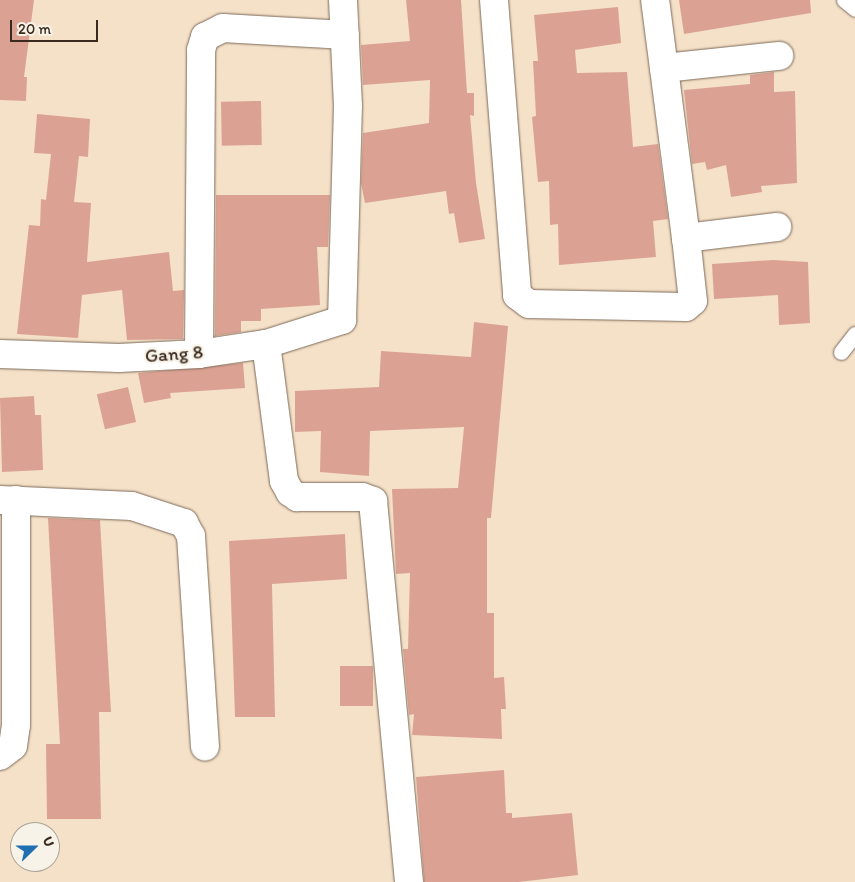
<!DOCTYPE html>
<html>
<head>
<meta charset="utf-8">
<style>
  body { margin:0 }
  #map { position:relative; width:855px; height:882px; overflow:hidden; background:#f5e1c8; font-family:Itim,sans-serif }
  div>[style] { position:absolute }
  .building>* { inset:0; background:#dba294; transform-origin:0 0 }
  .roads { filter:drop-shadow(0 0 1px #7c6a5a) drop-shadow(0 0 1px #7c6a5a) }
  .service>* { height:15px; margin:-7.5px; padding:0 7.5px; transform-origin:7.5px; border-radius:7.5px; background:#fff }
  .minor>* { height:28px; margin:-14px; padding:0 14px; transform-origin:14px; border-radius:14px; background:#fff }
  span { translate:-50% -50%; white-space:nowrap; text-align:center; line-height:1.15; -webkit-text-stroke:4.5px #f7f3e8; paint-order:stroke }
  .street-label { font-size:19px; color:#3b2a1e }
  .north { position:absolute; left:10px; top:822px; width:50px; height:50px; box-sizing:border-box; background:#f7f3e8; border:1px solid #aca397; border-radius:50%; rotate:68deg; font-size:14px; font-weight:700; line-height:20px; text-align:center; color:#3b2a1e }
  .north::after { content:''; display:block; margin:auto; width:18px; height:22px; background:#1f6fb2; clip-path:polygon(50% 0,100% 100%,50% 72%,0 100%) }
  .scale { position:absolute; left:10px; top:20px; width:88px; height:22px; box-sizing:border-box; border:2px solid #3b2a1e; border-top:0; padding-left:6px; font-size:15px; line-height:18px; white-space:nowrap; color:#3b2a1e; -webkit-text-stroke:4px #f7f3e8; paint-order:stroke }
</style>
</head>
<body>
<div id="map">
  <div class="building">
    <div style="clip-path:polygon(0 0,34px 0,24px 77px,27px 77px,26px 101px,0 100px)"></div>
    <div style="clip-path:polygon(406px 0,461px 0,467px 93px,474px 93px,474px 116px,470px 115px,476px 183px,485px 239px,459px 243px,454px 213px,449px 214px,446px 191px,365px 203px,361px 183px,363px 133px,429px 123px,430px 80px,363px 85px,361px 45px,410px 41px)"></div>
    <div style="clip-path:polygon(679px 0,810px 0,811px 13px,684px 34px)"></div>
    <div style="clip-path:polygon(618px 7px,621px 43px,575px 50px,577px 73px,627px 72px,633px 147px,658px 144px,668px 219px,653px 221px,656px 257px,559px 265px,558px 224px,550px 225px,549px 181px,538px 182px,532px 117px,536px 116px,533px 61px,538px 61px,534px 15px)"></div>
    <div style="clip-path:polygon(774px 72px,774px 92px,795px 91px,797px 183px,761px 186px,762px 192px,731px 197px,726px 165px,707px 170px,705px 162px,692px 164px,684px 90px,750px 84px,750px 75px)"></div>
    <div style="left:261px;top:101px;width:44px;height:40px;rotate:89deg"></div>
    <div style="clip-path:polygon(37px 114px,90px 119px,88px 157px,79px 156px,74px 202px,91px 203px,87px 262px,169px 252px,173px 291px,184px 290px,183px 339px,127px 340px,122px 290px,82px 295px,78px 338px,17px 334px,29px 225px,40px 226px,41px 199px,46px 200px,51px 154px,34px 153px)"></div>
    <div style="clip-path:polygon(216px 195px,330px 195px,328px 247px,317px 247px,320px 305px,261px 309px,261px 321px,241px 321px,241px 332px,215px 336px)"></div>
    <div style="clip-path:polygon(773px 260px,808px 262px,810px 323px,779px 325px,778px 295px,714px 299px,712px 264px)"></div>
    <div style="clip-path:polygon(474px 322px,508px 326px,491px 518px,487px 518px,487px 613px,494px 613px,494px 678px,504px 677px,506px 709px,501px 709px,502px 739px,412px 735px,414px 714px,409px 715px,403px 649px,408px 649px,410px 573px,396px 574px,392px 489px,458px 488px,464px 427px,370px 431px,369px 476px,320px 472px,321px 431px,295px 432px,295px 391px,379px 387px,381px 351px,471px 357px)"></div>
    <div style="clip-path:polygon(243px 363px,245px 388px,170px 393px,171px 398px,144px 403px,138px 373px)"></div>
    <div style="left:128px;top:387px;width:36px;height:32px;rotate:77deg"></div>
    <div style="clip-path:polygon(34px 396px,35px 415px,41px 415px,43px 470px,2px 472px,0 398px)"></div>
    <div style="clip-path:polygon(48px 518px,100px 520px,111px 712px,99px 712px,101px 819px,47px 819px,46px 744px,60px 744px)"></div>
    <div style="clip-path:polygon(345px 534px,347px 579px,272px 584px,275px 717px,235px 717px,229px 541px)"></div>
    <div style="left:340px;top:666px;width:33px;height:40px"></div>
    <div style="clip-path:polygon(504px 770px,506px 813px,512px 813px,512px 818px,572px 813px,578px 875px,519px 882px,424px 882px,416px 777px)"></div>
  </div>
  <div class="roads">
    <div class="service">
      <div style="left:844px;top:0;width:14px;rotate:39deg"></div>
      <div style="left:841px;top:352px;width:23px;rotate:-52deg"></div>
    </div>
    <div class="minor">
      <div style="left:494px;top:0;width:296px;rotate:85.5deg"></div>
      <div style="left:517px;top:295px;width:15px;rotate:37deg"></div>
      <div style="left:529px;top:304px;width:157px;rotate:1.1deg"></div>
      <div style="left:686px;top:307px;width:9px;rotate:-41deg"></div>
      <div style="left:693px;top:301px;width:63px;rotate:-96.3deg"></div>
      <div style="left:686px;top:238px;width:240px;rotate:-97.4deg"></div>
      <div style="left:664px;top:68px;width:116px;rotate:-6deg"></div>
      <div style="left:686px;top:238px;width:92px;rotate:-6.9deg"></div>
      <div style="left:266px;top:344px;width:138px;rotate:82.5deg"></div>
      <div style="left:284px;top:481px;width:13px;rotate:61deg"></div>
      <div style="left:290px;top:492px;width:9px;rotate:36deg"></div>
      <div style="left:297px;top:497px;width:65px"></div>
      <div style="left:362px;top:497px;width:12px;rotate:20deg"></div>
      <div style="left:373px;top:501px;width:383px;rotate:84.6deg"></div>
      <div style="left:0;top:354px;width:119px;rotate:1.9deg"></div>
      <div style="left:119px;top:358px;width:80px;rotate:-2.9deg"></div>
      <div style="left:199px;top:354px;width:68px;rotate:-8.5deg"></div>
      <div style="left:266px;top:344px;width:80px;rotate:-17.5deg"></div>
      <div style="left:342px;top:320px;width:214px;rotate:-88.4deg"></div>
      <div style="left:348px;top:106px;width:106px;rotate:-92.7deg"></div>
      <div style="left:199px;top:354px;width:304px;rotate:-89.6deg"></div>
      <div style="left:201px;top:50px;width:14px;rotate:-73deg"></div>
      <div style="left:205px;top:37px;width:20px;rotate:-27deg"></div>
      <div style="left:223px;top:28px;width:122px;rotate:3.3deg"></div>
      <div style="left:0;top:500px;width:132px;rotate:2.6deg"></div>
      <div style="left:132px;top:506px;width:55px;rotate:18.1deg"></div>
      <div style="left:184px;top:523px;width:15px;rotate:62deg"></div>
      <div style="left:191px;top:536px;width:211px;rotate:86.2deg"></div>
      <div style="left:0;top:756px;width:16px;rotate:-38deg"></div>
      <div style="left:13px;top:746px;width:21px;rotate:-82deg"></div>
      <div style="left:16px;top:725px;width:225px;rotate:-90deg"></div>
    </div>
  </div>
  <div class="street-label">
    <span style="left:174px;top:354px;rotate:-4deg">Gang 8</span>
  </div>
  <div class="north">U</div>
  <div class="scale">20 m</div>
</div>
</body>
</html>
